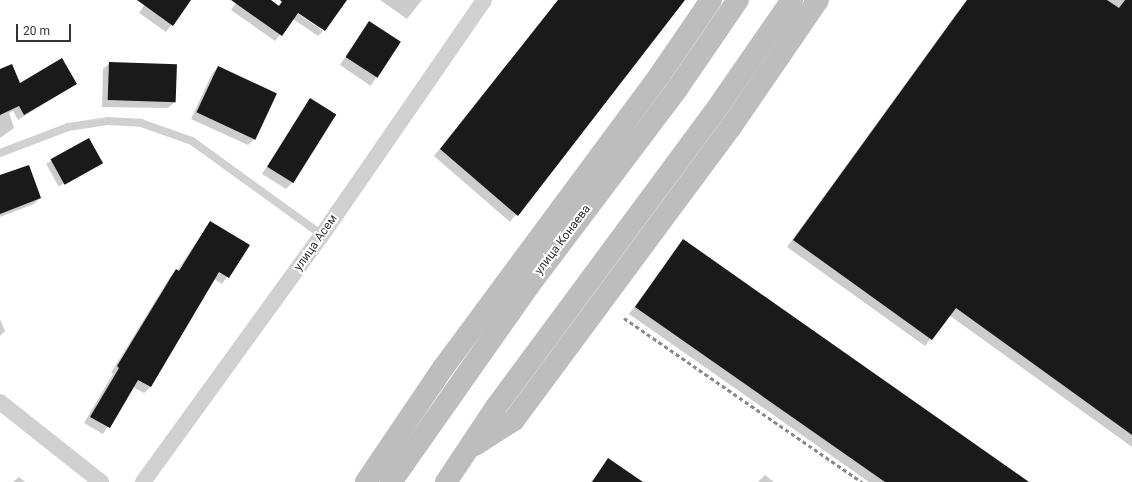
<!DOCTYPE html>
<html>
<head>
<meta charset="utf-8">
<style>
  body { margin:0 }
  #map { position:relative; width:1132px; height:482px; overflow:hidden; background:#fff; font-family:Roboto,sans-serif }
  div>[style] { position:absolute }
  .shadow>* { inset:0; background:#0003; transform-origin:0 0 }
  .building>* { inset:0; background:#1a1a1a; transform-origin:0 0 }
  .service>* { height:8px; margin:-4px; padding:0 4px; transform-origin:4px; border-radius:4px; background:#d0d0d0 }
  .minor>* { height:16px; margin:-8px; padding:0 8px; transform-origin:8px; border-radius:8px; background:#d0d0d0 }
  .secondary>* { height:22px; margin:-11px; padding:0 11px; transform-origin:11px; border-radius:11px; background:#bdbdbd }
  .rail>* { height:3px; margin-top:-1.5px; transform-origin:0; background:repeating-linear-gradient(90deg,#888 0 4px,transparent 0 7px) }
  span { translate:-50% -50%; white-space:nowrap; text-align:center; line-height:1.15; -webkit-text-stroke:4px #fff; paint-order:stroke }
  .street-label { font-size:12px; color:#333 }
  .scale { position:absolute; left:16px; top:24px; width:55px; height:18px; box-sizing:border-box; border:2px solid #333; border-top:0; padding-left:5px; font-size:12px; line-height:14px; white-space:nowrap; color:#333; -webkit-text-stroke:3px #fff; paint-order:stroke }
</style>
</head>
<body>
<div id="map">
  <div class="shadow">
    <div style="clip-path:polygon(148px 0,190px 0,166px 32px,139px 13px)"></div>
    <div style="clip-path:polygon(238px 0,269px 0,278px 6px,283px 0,343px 0,294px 11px,323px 31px,318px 36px,293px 19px,275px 41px,231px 10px)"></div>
    <div style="clip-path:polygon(380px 0,422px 0,407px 19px)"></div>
    <div style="clip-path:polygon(558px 0,683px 0,510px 222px,434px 156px)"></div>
    <div style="clip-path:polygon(991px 0,1132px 0,1132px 447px,949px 315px,925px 346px,787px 247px,956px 14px,963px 7px)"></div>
    <div style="left:369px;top:22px;width:37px;height:52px;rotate:34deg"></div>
    <div style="clip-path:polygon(110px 63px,175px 102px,168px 108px,102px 107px,103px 69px)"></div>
    <div style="clip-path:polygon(218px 67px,276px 93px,255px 139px,248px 145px,191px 119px,212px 74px)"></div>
    <div style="clip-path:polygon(0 70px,19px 84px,76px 84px,18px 120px,13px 111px,9px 113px,14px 128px,0 138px)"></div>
    <div style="clip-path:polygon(311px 100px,293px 182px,286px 189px,262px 174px)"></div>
    <div style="left:89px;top:140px;width:26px;height:49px;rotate:61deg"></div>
    <div style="clip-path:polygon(0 176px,40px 198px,34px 204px,0 217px)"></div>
    <div style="clip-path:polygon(210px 222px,248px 246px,222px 284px,214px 279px,150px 387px,144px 393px,133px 387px,103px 434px,84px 423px,113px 374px,111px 373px,170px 277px,177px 271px)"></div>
    <div style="clip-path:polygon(683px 241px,1010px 482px,869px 482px,629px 314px)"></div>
    <div style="clip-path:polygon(0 319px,5px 331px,0 336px)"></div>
    <div style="clip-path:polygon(608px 460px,641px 482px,591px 482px)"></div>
    <div style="clip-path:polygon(765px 475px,774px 482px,758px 482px)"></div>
    <div style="clip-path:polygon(19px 477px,25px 482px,13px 482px)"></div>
  </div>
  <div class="building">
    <div style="clip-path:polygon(137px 0,191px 0,173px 26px)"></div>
    <div style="clip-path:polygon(231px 0,271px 0,279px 6px,282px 2px,280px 0,347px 0,325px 31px,298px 13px,282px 36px)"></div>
    <div style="clip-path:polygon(558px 0,685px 0,518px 216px,440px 149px)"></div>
    <div style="clip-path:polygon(967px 0,1107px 0,1119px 8px,1125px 0,1132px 0,1132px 435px,956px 308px,932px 340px,793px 240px)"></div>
    <div style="left:369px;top:21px;width:38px;height:43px;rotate:33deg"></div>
    <div style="clip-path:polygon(62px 58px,77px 84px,24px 115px,19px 106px,0 115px,0 69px,12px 64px,20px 83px)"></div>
    <div style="left:109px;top:62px;width:68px;height:38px;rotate:2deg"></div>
    <div style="left:218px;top:66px;width:65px;height:51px;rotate:25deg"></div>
    <div style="left:310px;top:98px;width:31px;height:81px;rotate:32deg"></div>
    <div style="left:89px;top:138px;width:29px;height:44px;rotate:61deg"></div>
    <div style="clip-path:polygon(29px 165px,41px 198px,0 214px,0 175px)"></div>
    <div style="clip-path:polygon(210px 221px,250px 245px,229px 278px,219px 272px,151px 387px,138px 380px,110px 428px,90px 417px,119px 368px,117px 366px,176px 269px,179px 271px)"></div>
    <div style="clip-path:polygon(683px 239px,1029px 482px,885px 482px,635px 307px)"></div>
    <div style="clip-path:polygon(608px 458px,643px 482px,592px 482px)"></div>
  </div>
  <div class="service">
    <div style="left:0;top:153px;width:73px;rotate:-20.9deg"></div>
    <div style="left:68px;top:127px;width:40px;rotate:-8.5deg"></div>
    <div style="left:108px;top:121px;width:33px;rotate:3deg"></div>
    <div style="left:141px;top:123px;width:54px;rotate:19.4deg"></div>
    <div style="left:192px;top:141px;width:160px;rotate:35.9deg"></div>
  </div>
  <div class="minor">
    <div style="left:0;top:402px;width:129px;rotate:38.4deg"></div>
    <div style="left:143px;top:482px;width:305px;rotate:-54.1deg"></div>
    <div style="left:322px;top:235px;width:285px;rotate:-55.4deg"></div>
  </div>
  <div class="secondary">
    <div style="left:475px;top:445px;width:46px;rotate:-32.7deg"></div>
    <div style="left:514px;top:420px;width:365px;rotate:-53.5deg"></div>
    <div style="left:731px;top:127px;width:154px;rotate:-55.6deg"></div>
    <div style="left:366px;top:482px;width:138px;rotate:-56deg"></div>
    <div style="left:443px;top:368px;width:363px;rotate:-53.5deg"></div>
    <div style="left:659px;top:76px;width:92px;rotate:-55.6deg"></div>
    <div style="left:391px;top:482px;width:243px;rotate:-54.9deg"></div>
    <div style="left:531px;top:283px;width:243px;rotate:-53deg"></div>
    <div style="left:677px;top:89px;width:108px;rotate:-55.6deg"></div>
    <div style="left:446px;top:482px;width:90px;rotate:-56.3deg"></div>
    <div style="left:496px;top:407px;width:365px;rotate:-53.5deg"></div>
    <div style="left:713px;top:114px;width:139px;rotate:-55.3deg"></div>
  </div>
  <div class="rail">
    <div style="left:624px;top:318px;width:289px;rotate:34.6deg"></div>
  </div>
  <div class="street-label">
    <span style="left:563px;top:240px;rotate:-53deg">улица Конаева</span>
    <span style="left:316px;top:243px;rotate:-55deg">улица Асем</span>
  </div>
  <div class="scale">20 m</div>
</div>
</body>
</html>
